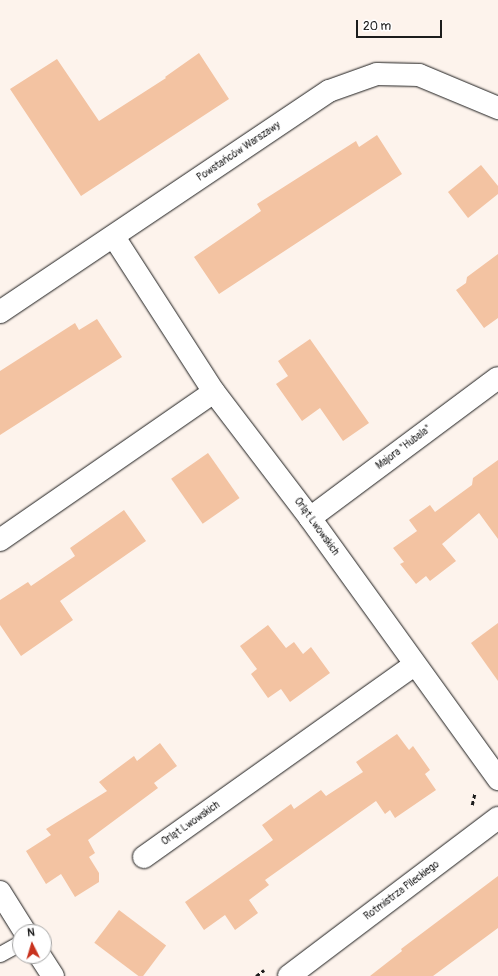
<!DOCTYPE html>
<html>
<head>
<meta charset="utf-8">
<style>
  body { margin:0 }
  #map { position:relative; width:498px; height:976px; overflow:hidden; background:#fdf3ec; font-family:Pangolin,sans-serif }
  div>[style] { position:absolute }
  .building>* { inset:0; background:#f3c3a2; transform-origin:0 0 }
  .path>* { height:2.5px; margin-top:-1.25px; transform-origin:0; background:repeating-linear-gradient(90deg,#1c1c1c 0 4px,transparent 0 7px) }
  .roads { filter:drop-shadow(0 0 1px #1c1c1c) drop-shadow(0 0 1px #1c1c1c) }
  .lane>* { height:15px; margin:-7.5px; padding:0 7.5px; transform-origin:7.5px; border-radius:7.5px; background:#fff }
  .street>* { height:22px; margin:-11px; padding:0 11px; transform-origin:11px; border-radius:11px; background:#fff }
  span { translate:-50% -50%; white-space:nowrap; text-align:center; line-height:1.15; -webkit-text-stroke:4px #fff; paint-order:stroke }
  .street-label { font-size:10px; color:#1c1c1c }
  .north { position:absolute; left:12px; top:924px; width:40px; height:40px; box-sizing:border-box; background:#fff; border:1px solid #a4a4a4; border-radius:50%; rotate:355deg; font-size:11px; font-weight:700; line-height:16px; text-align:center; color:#1c1c1c }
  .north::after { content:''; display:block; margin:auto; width:14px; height:18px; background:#c8321e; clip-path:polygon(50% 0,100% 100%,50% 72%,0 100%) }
  .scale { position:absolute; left:356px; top:20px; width:86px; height:18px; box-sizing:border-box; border:2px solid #1c1c1c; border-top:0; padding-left:5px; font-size:12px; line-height:14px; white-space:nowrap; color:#1c1c1c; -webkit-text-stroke:3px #fff; paint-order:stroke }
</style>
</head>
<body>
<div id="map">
  <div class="building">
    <div style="clip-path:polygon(199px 53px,229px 99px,81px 196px,10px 89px,57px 59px,99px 121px,166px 78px,165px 77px)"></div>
    <div style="clip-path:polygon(377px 135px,402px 174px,219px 294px,194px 257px,261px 211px,257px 204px,356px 141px,359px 147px)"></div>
    <div style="clip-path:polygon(481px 165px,498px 186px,498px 194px,468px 218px,448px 192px)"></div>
    <div style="clip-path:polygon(498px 254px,498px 318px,484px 328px,456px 290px,466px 283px,467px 277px)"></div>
    <div style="clip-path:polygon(97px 319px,122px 357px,0 435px,0 371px,75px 323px,79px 330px)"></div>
    <div style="clip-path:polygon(310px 339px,369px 423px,343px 441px,320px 408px,302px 421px,276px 384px,288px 376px,278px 361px)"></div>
    <div style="left:208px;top:453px;width:55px;height:45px;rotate:55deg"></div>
    <div style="clip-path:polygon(498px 460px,498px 539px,479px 513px,442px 544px,456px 561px,430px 581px,426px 576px,416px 584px,400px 564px,404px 562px,393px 548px,417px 531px,409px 520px,430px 505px,435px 512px,472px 485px,473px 478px)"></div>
    <div style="clip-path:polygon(124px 510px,146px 541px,60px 601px,73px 620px,21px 656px,0 625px,0 600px,28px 582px,31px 586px,75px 556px,70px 548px)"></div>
    <div style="clip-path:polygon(498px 623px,498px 681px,471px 643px)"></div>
    <div style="clip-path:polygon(268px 625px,286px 648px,294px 642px,303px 654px,311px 647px,330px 673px,290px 702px,281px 689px,268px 698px,251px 674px,257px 669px,240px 646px)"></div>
    <div style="clip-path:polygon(397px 734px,409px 750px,413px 746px,430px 770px,425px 774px,436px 790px,395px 818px,390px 810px,385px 814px,376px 801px,265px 880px,269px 885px,249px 900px,258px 913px,235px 930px,225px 915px,204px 930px,185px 902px,273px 840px,262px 825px,291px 804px,294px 809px,321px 790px,326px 796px,363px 772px,356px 762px)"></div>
    <div style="clip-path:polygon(160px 743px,177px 766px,154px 783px,158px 788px,88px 840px,95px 853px,89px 857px,99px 873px,99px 882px,75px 897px,61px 874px,46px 884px,26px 851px,51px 835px,46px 829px,107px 791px,99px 782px,134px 756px,137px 761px)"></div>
    <div style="clip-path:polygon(498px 876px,498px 928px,433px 976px,370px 976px,402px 951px,401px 949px)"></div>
    <div style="left:119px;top:910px;width:59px;height:41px;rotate:37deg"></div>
  </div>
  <div class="path">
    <div style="left:472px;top:805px;width:13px;rotate:-77deg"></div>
    <div style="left:256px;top:976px;width:10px;rotate:-37deg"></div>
  </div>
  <div class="roads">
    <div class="lane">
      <div style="left:0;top:954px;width:23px;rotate:-29deg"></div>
    </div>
    <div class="street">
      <div style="left:114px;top:237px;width:184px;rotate:57.2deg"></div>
      <div style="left:214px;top:392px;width:158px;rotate:52.7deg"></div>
      <div style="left:310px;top:518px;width:322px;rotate:54.2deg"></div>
      <div style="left:0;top:312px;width:396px;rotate:-33.9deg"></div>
      <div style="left:329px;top:91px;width:51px;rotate:-19.5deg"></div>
      <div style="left:377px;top:74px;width:42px;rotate:1.4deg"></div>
      <div style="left:419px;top:75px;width:86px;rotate:22.7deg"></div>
      <div style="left:310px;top:518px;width:234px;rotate:-36.7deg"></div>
      <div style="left:0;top:540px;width:260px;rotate:-34.7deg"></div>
      <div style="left:144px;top:857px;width:331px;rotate:-35.4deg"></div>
      <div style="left:0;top:892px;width:47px;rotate:58deg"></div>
      <div style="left:40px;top:956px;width:24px;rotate:57deg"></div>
      <div style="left:289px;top:976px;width:262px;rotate:-37.1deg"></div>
    </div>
  </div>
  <div class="street-label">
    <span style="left:239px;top:152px;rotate:-34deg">Powstańców Warszawy</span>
    <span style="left:404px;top:448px;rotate:-37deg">Majora "Hubala"</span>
    <span style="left:316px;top:527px;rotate:54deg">Orląt Lwowskich</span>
    <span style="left:191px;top:824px;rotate:-35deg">Orląt Lwowskich</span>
    <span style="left:402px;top:891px;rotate:-37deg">Rotmistrza Pileckiego</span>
  </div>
  <div class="north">N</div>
  <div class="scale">20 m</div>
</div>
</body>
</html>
